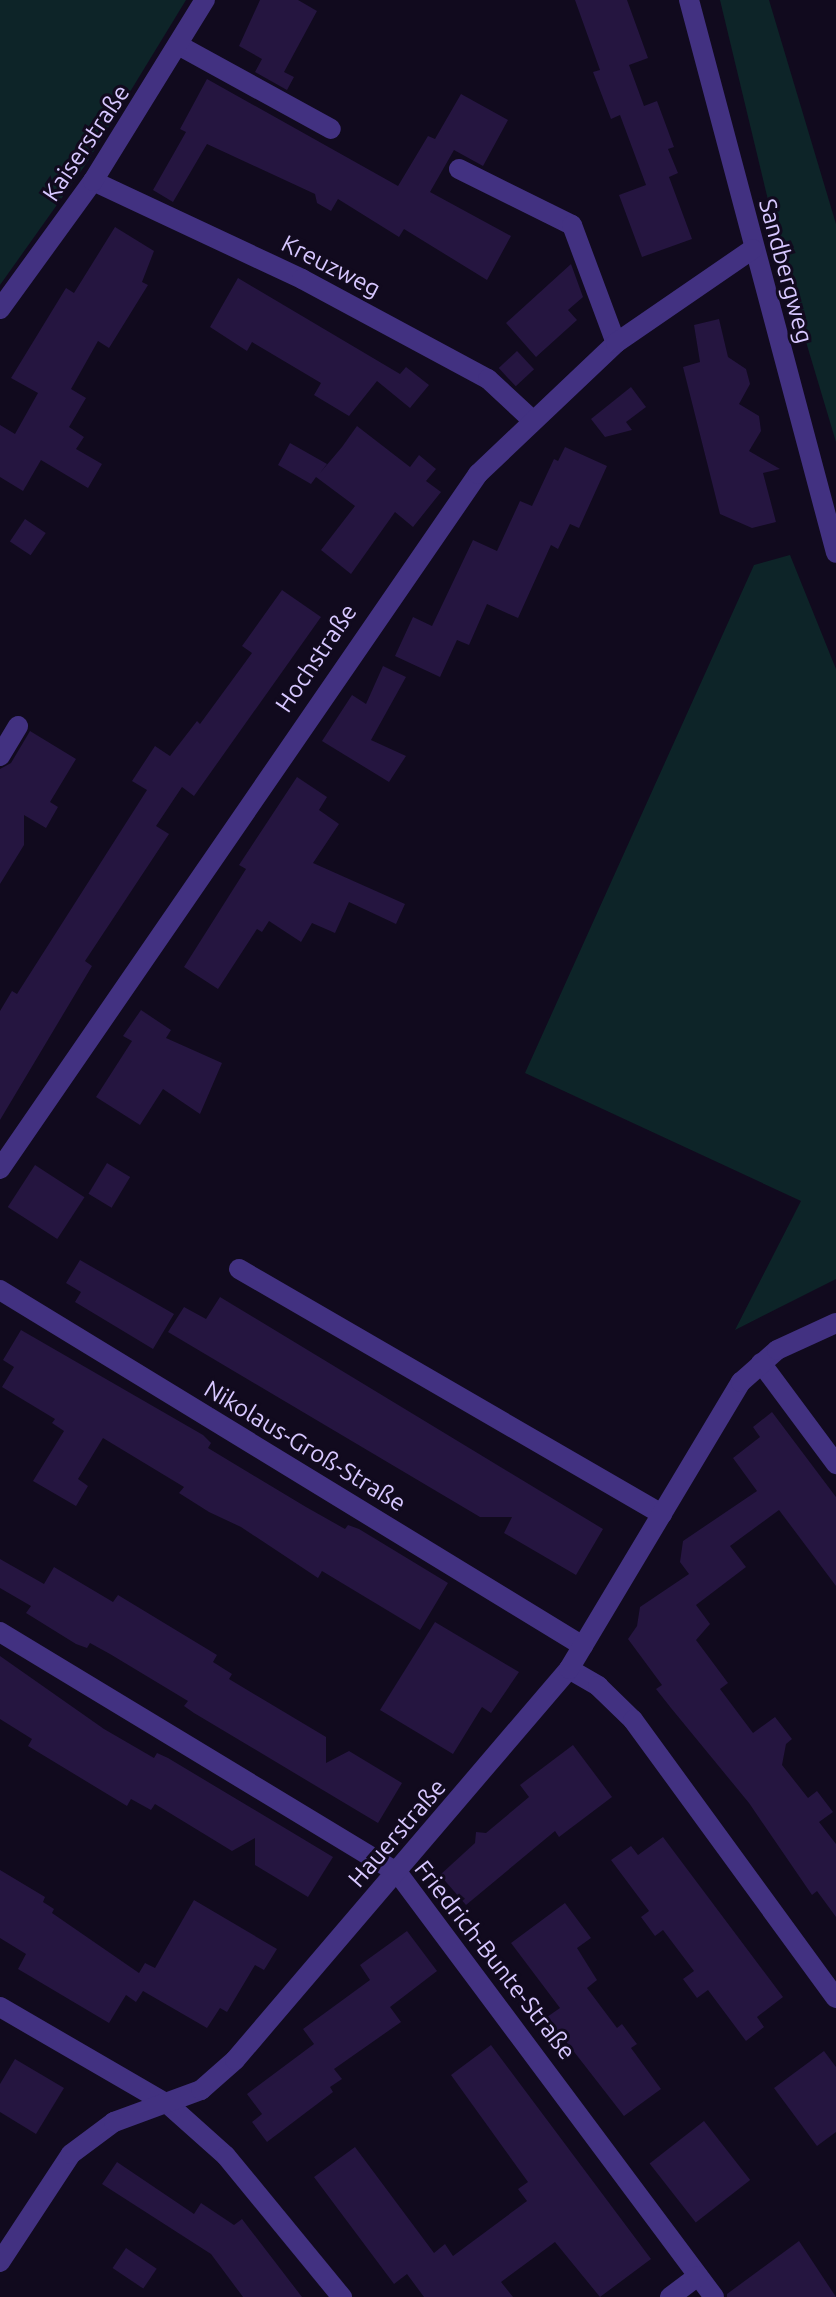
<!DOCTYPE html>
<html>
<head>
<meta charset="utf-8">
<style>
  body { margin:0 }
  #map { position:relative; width:836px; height:2297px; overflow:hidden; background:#110a1e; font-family:Ubuntu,sans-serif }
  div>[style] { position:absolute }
  .green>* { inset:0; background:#0d2428 }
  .building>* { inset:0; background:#251540; transform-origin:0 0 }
  .minor>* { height:20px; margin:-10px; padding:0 10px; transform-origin:10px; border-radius:10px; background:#423181 }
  span { translate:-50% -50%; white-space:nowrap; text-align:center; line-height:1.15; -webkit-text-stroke:6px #110a1e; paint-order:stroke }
  .street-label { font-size:24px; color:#d7c7ff }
</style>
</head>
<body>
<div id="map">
  <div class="green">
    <div style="clip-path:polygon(0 0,186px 0,86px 164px,0 285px)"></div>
    <div style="clip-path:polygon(720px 0,769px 0,836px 224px,836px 442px,786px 275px)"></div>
    <div style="clip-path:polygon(790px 555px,836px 669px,836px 1279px,735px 1330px,801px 1201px,525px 1073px,754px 565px)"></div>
  </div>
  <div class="building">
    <div style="clip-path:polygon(260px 0,298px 0,317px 11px,284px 72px,294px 77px,287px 90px,255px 72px,262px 59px,239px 46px)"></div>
    <div style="clip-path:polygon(575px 0,627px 0,648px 58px,629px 65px,644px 106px,657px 101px,674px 147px,668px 149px,678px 173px,669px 177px,692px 239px,642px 257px,619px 195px,646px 185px,620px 115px,611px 119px,593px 72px,600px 70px)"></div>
    <div style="clip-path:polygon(207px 79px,398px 186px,428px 136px,435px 139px,461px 94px,508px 120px,483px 166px,454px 150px,430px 192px,511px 236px,487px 280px,404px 229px,399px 237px,338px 199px,331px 211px,317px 203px,315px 194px,207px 144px,173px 202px,153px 190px,186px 132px,180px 129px)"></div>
    <div style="clip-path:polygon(115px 227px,154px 251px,142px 282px,148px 285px,109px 348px,98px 341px,71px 389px,86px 398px,69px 427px,84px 437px,76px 449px,102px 464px,88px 488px,41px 460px,23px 491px,0 477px,0 425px,15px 434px,38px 393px,11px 378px,66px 288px,74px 293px)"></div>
    <div style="clip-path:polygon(571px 264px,583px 297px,568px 310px,577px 320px,536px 357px,506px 323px)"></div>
    <div style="clip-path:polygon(238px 278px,400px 374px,406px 367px,429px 385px,410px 408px,377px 381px,349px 416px,314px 395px,321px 383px,252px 342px,247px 351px,210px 327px)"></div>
    <div style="clip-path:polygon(719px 319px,728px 357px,746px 369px,750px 384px,739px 404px,759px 416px,761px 431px,749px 451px,780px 469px,763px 473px,776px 522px,752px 528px,720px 514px,683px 367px,700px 362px,694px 325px)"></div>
    <div style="left:517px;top:351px;width:25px;height:25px;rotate:47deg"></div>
    <div style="clip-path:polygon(631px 387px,646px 407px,626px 422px,632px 430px,605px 437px,591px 419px)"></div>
    <div style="clip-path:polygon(357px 426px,410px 467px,419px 455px,436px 469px,426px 481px,441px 492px,413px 527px,395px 512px,351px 574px,321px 550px,355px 506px,316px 477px,311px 484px,278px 465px,290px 443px,327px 464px,320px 473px,342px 447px)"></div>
    <div style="clip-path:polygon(565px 447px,607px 466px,579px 528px,570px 524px,558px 549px,551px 545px,518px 618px,487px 604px,469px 645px,457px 640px,440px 677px,395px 656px,413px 617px,432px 626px,473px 540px,497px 551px,520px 501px,532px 506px,554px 459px,558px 461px)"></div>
    <div style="left:25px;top:519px;width:25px;height:27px;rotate:34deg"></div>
    <div style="clip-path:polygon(282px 590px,321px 617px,194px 796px,182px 787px,156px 826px,169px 834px,85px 961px,92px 966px,0 1120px,0 1011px,12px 991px,17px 994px,147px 790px,132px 781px,155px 746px,170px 756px,197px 721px,200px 724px,252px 653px,242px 646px)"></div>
    <div style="clip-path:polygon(383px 666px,406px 677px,371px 740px,406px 756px,389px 782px,322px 741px,352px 695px,366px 704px)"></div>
    <div style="clip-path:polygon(30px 731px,76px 759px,50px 802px,58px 807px,46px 828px,24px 815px,24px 845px,0 884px,0 769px,11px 763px)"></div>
    <div style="clip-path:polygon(297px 777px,327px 797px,319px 810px,339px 824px,313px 863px,405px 904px,396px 924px,349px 902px,335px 933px,312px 923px,301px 942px,269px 921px,262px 932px,257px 929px,218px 989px,184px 967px,246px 869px,239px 865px)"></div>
    <div style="clip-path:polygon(141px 1010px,171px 1030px,166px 1038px,222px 1063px,200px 1114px,163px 1089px,140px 1125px,96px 1097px,132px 1041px,123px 1036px)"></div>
    <div style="left:107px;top:1163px;width:27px;height:36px;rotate:31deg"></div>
    <div style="left:35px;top:1165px;width:59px;height:50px;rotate:33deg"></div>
    <div style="clip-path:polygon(80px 1260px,174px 1314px,153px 1349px,75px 1302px,81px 1292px,66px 1283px)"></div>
    <div style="clip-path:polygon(220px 1297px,603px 1529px,576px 1575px,504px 1533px,512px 1517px,480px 1517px,168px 1332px,184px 1307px,206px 1319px)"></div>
    <div style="clip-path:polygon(21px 1330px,203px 1435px,211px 1443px,208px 1448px,306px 1507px,345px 1529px,348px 1525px,359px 1529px,448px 1583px,420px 1630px,322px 1571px,318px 1578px,241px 1527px,209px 1512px,179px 1493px,184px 1487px,103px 1438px,78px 1479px,88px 1486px,76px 1506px,33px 1481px,64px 1431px,52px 1423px,55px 1419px,2px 1387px,14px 1367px,3px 1360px)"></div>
    <div style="clip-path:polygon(772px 1412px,836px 1497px,836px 1586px,779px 1510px,730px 1546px,746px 1567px,696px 1605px,710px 1624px,696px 1640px,728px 1683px,720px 1689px,753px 1733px,775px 1717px,792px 1739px,786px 1744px,782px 1765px,808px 1798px,817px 1791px,833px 1812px,819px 1822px,836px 1844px,836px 1917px,817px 1891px,812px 1895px,749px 1803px,671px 1708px,656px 1689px,662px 1685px,628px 1639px,637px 1626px,640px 1607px,689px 1574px,680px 1562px,683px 1541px,757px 1491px,733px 1458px,760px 1437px,753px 1427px)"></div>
    <div style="clip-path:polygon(0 1559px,44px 1584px,54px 1567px,113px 1602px,118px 1595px,217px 1655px,213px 1662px,232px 1674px,229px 1679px,326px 1737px,326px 1763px,349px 1751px,402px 1783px,378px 1823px,194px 1713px,184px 1706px,188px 1701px,110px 1654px,90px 1643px,87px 1648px,76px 1644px,26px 1613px,31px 1606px,0 1588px)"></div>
    <div style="clip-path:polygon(435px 1622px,519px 1672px,491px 1713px,482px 1707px,453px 1754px,380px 1710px)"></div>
    <div style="clip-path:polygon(0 1656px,104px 1729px,154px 1758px,157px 1753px,168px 1758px,333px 1857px,308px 1897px,255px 1865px,255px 1838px,232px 1851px,155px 1804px,151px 1810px,131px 1799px,127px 1806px,28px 1746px,32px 1739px,0 1719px)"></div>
    <div style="clip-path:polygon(573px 1745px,612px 1797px,559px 1837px,555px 1831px,466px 1905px,440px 1875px,475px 1843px,476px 1832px,486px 1833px,529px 1797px,520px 1785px)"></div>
    <div style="clip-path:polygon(663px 1837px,783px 1997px,757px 2017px,764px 2027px,746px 2041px,708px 1990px,697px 1998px,683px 1979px,694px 1971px,663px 1930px,655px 1936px,641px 1917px,649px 1911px,611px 1860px,631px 1846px,638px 1855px)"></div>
    <div style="clip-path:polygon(0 1870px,45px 1897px,43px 1902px,54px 1909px,52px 1913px,139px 1973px,145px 1963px,155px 1968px,194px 1900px,277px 1949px,264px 1970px,255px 1965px,227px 2012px,220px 2008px,207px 2028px,143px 1991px,136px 2002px,126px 1995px,109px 2023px,18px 1969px,26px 1954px,0 1938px)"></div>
    <div style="clip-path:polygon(565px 1903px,591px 1938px,577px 1948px,597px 1980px,587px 1988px,617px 2028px,622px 2024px,637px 2044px,631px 2048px,661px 2089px,624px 2116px,547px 2017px,560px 2008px,511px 1943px)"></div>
    <div style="clip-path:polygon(407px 1931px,437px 1971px,390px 2007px,401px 2022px,334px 2069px,342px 2079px,330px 2087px,333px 2092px,267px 2142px,252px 2122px,262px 2114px,247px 2094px,314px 2044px,303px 2029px,370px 1980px,360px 1965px)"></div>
    <div style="clip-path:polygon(491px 2045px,651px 2259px,600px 2297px,555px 2242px,501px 2282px,513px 2297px,424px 2297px,407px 2274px,394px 2284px,314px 2177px,355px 2147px,434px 2253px,445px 2244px,453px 2256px,527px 2201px,518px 2189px,528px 2182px,451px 2075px)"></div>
    <div style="clip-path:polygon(824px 2051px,836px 2067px,836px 2132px,817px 2146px,774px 2088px)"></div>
    <div style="clip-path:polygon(15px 2059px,64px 2088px,36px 2134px,0 2112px,0 2084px)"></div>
    <div style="left:704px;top:2121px;width:75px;height:69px;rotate:52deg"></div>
    <div style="clip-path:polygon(117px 2162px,194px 2214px,201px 2203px,234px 2225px,242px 2219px,302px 2297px,243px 2297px,211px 2254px,102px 2184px)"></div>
    <div style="clip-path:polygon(799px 2241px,836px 2297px,727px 2297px,727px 2294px)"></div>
    <div style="left:126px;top:2248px;width:37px;height:24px;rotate:34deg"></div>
  </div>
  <div class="minor">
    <div style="left:689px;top:0;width:572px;rotate:75.11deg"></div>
    <div style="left:180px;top:46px;width:172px;rotate:28.8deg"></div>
    <div style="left:459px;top:169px;width:126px;rotate:26.4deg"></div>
    <div style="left:572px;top:225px;width:126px;rotate:69.6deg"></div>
    <div style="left:93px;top:181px;width:231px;rotate:25.1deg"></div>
    <div style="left:302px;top:279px;width:211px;rotate:28.3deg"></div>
    <div style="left:488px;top:379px;width:59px;rotate:42.9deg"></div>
    <div style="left:0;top:309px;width:158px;rotate:-54deg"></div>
    <div style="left:93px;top:181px;width:213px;rotate:-58.3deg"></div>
    <div style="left:0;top:756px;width:35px;rotate:-59deg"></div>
    <div style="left:0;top:1169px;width:844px;rotate:-55.48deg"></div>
    <div style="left:478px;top:474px;width:190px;rotate:-43.5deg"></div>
    <div style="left:616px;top:343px;width:166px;rotate:-34.5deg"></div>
    <div style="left:239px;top:1269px;width:489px;rotate:30.1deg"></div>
    <div style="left:0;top:1290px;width:683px;rotate:31.41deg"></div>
    <div style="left:761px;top:1363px;width:126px;rotate:53.4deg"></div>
    <div style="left:0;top:1632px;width:464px;rotate:31.2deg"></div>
    <div style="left:397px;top:1872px;width:530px;rotate:53.28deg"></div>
    <div style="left:569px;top:1669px;width:34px;rotate:30deg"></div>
    <div style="left:598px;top:1686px;width:49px;rotate:44.2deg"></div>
    <div style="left:633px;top:1720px;width:344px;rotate:53.9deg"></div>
    <div style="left:0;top:2007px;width:195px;rotate:30.1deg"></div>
    <div style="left:169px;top:2105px;width:76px;rotate:41.8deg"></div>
    <div style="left:226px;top:2156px;width:183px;rotate:50.6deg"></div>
    <div style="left:0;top:2262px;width:129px;rotate:-56.7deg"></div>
    <div style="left:71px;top:2154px;width:54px;rotate:-36.7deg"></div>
    <div style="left:114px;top:2122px;width:93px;rotate:-20.2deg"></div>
    <div style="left:201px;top:2090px;width:45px;rotate:-41.4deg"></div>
    <div style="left:235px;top:2060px;width:514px;rotate:-49.5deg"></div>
    <div style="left:569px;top:1669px;width:335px;rotate:-59.1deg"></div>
    <div style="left:741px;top:1382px;width:48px;rotate:-41.6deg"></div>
    <div style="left:777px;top:1350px;width:65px;rotate:-24.6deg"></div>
    <div style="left:670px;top:2297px;width:35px;rotate:-37deg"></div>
  </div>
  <div class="street-label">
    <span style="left:86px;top:143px;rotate:-56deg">Kaiserstraße</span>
    <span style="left:331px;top:266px;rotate:27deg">Kreuzweg</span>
    <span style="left:786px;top:271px;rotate:75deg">Sandbergweg</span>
    <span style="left:316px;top:658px;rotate:-56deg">Hochstraße</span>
    <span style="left:305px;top:1446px;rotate:31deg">Nikolaus-Groß-Straße</span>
    <span style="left:397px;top:1833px;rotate:-49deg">Hauerstraße</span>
    <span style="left:495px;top:1960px;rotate:52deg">Friedrich-Bunte-Straße</span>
  </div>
</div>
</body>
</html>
